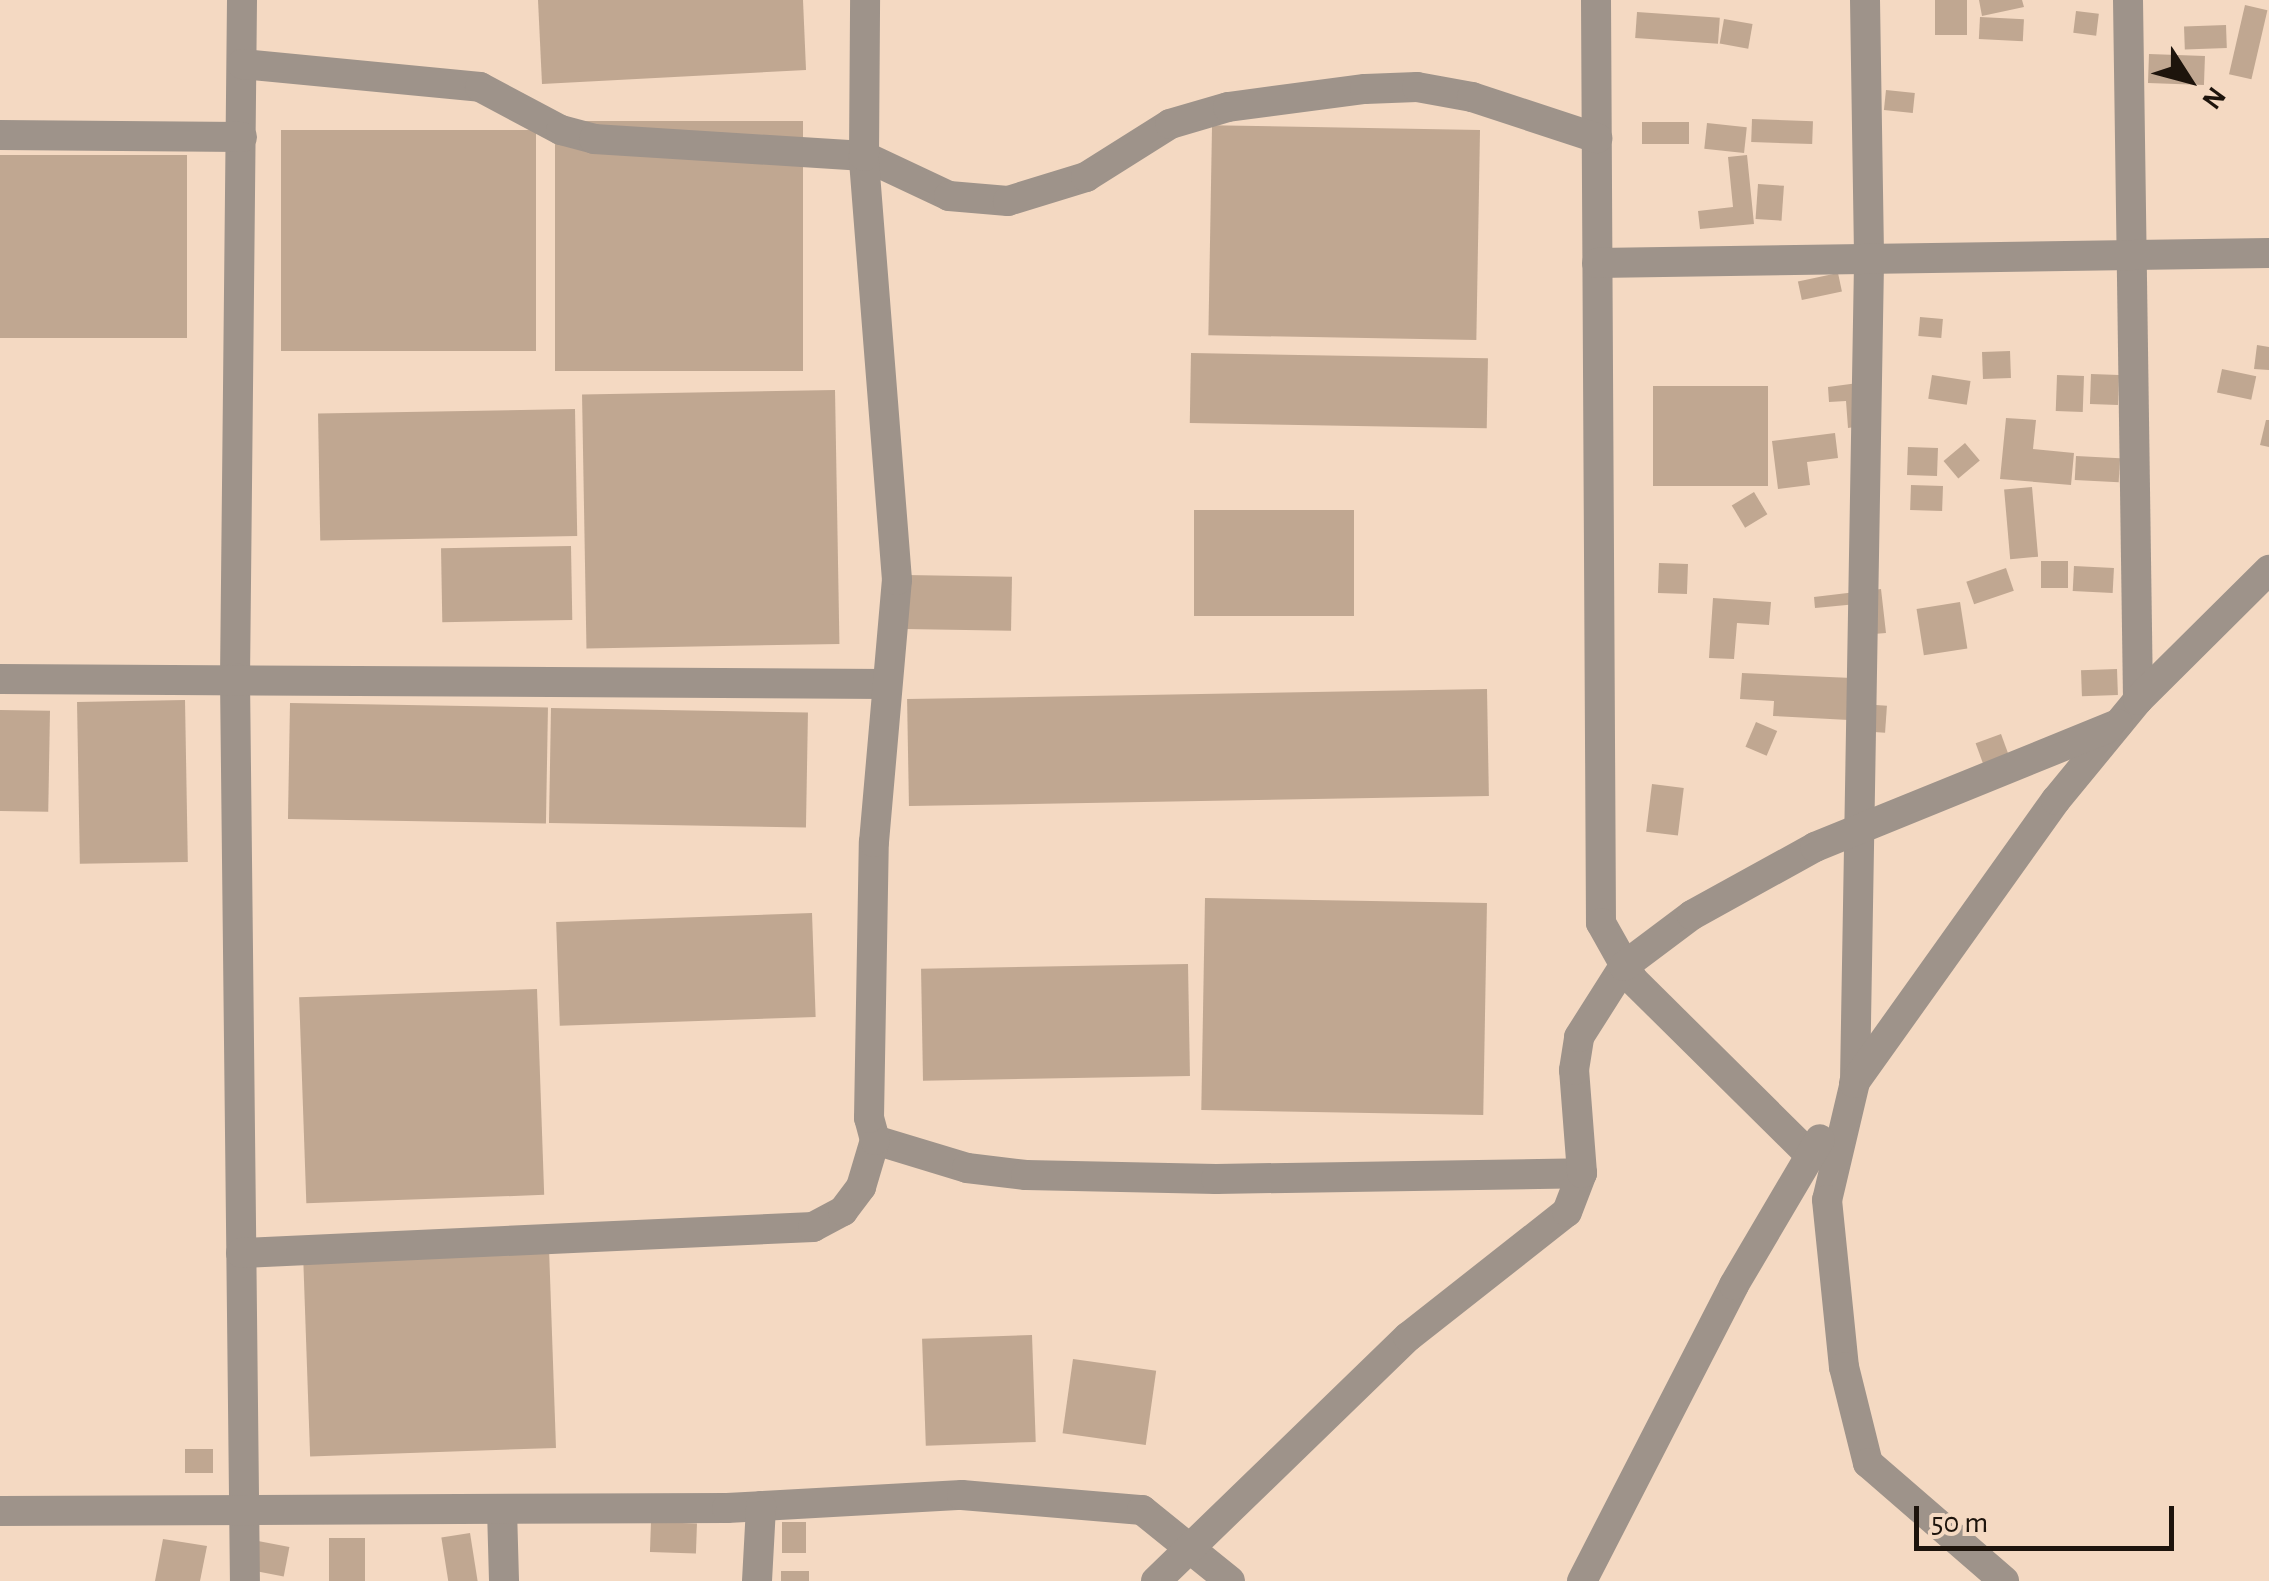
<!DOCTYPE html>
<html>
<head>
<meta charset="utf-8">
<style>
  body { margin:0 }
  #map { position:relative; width:2269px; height:1581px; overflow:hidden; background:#f4d9c2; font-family:"Alegreya Sans",sans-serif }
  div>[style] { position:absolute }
  .building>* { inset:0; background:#c0a791; transform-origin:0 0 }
  .minor>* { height:30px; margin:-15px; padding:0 15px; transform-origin:15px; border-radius:15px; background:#9e938a }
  span { translate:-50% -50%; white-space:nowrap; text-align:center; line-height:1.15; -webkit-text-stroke:10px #f4d9c2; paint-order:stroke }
  .north { position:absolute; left:2139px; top:30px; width:100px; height:100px; -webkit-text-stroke:8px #f4d9c2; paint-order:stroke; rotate:126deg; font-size:28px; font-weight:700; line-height:40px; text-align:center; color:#1d140c }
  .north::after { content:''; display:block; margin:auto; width:35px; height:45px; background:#1d140c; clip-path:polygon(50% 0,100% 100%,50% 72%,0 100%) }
  .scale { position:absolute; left:1914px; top:1506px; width:260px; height:45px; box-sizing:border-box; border:5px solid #1d140c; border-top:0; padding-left:12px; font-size:30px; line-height:35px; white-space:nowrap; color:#1d140c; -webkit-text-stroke:8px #f4d9c2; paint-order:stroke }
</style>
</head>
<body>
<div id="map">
  <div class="building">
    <div style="clip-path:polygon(538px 0,803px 0,806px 70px,542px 84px)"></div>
    <div style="left:1935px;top:0;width:32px;height:35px"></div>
    <div style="clip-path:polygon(1979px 0,2022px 0,2024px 7px,1982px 16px)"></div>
    <div style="left:2245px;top:5px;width:23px;height:71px;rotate:13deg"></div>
    <div style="left:2076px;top:11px;width:23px;height:22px;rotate:7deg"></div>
    <div style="left:1637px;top:12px;width:83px;height:26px;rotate:4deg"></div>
    <div style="left:1980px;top:17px;width:44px;height:22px;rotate:3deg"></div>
    <div style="left:1724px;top:19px;width:29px;height:25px;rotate:10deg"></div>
    <div style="left:2226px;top:25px;width:23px;height:42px;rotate:88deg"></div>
    <div style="left:2149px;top:54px;width:56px;height:29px;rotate:2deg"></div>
    <div style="left:1886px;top:90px;width:29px;height:20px;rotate:6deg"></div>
    <div style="left:1752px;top:119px;width:61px;height:23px;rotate:2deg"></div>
    <div style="left:803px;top:121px;width:250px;height:248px;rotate:90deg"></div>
    <div style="left:1689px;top:122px;width:22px;height:47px;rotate:90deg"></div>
    <div style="left:1707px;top:123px;width:40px;height:26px;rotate:6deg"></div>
    <div style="left:536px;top:130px;width:221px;height:255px;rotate:90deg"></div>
    <div style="left:1480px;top:130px;width:210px;height:268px;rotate:91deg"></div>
    <div style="left:0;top:155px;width:187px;height:183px"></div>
    <div style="clip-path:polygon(1747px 155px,1754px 224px,1700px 229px,1698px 211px,1733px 207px,1728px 157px)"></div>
    <div style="left:1758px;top:184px;width:26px;height:35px;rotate:4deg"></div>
    <div style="left:1838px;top:273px;width:19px;height:41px;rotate:78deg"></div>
    <div style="left:1920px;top:317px;width:23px;height:19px;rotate:5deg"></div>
    <div style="clip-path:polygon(2257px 345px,2269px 347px,2269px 370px,2254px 369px)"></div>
    <div style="left:2010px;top:351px;width:27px;height:28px;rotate:88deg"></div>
    <div style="left:1191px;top:353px;width:297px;height:70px;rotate:1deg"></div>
    <div style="left:2222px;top:369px;width:35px;height:24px;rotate:12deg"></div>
    <div style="left:2091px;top:374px;width:28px;height:30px;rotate:2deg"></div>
    <div style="left:1932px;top:375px;width:39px;height:24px;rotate:9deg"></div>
    <div style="left:2057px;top:375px;width:27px;height:36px;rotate:2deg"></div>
    <div style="clip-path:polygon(1858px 383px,1861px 426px,1848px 428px,1846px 401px,1829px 402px,1828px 387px)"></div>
    <div style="left:1653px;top:386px;width:115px;height:100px"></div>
    <div style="left:835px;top:390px;width:254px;height:253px;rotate:89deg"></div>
    <div style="left:575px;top:409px;width:127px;height:257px;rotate:89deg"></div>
    <div style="clip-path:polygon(2006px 418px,2036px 420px,2033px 449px,2074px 453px,2071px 485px,2000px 479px)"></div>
    <div style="clip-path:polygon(2266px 420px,2269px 420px,2269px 447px,2260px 445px)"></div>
    <div style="clip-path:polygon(1835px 433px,1838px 458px,1807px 462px,1810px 485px,1778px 489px,1772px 441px)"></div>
    <div style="left:1965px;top:443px;width:23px;height:28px;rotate:50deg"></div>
    <div style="left:1908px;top:447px;width:30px;height:28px;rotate:2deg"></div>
    <div style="left:2076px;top:456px;width:44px;height:24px;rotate:3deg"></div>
    <div style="left:1911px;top:485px;width:32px;height:25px;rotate:2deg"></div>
    <div style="left:2032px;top:487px;width:70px;height:28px;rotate:85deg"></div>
    <div style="left:1754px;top:492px;width:26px;height:26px;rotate:59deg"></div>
    <div style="left:1194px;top:510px;width:160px;height:106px"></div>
    <div style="left:571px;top:546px;width:74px;height:130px;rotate:89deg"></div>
    <div style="left:2041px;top:561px;width:27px;height:27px"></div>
    <div style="left:1659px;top:563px;width:29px;height:30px;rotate:2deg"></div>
    <div style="left:2074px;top:566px;width:40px;height:25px;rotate:3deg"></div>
    <div style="left:2006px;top:568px;width:24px;height:42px;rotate:71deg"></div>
    <div style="left:906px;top:575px;width:106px;height:54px;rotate:1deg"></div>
    <div style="clip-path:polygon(1881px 589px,1886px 633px,1861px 635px,1857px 604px,1815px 608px,1814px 597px)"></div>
    <div style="clip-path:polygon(1713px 598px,1771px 602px,1769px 625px,1737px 623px,1734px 659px,1709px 658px)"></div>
    <div style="left:1960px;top:602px;width:47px;height:44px;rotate:81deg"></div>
    <div style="left:2117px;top:669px;width:26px;height:36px;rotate:88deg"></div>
    <div style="clip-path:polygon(1742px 673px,1852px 678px,1849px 720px,1773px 716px,1774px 701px,1740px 699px)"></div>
    <div style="left:1487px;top:689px;width:107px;height:580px;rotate:89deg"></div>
    <div style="left:185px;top:700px;width:162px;height:108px;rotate:89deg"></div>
    <div style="left:290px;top:703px;width:258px;height:116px;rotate:1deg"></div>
    <div style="left:1861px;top:704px;width:26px;height:27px;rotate:4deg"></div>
    <div style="left:551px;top:708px;width:257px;height:115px;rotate:1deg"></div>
    <div style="left:0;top:710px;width:50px;height:101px;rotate:1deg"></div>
    <div style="left:1756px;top:722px;width:23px;height:27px;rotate:23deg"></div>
    <div style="left:2001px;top:734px;width:23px;height:27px;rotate:70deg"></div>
    <div style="left:1652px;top:784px;width:32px;height:48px;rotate:7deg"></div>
    <div style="left:1205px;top:898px;width:282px;height:212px;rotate:1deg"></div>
    <div style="left:812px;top:913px;width:104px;height:256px;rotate:88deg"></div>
    <div style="left:1188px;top:964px;width:112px;height:267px;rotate:89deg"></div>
    <div style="left:537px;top:989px;width:206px;height:238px;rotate:88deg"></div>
    <div style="left:549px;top:1248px;width:200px;height:246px;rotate:88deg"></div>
    <div style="left:1032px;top:1335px;width:107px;height:110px;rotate:88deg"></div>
    <div style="left:1073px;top:1359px;width:84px;height:75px;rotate:8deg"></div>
    <div style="left:185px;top:1449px;width:28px;height:24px"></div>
    <div style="left:651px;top:1522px;width:46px;height:30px;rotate:2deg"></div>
    <div style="left:782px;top:1522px;width:24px;height:31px"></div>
    <div style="left:470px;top:1533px;width:49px;height:29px;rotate:81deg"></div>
    <div style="left:365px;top:1538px;width:43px;height:36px;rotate:90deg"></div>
    <div style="clip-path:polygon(163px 1539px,207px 1546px,200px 1581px,155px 1581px)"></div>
    <div style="left:258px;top:1541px;width:32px;height:30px;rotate:11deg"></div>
    <div style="left:781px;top:1571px;width:28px;height:10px"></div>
  </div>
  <div class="minor">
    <div style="left:242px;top:0;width:678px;rotate:90.59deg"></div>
    <div style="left:235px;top:678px;width:903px;rotate:89.37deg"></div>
    <div style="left:1596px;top:0;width:923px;rotate:89.69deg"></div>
    <div style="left:1601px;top:923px;width:65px;rotate:60.7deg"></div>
    <div style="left:1633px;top:980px;width:249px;rotate:44.7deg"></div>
    <div style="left:1865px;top:0;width:263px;rotate:89.1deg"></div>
    <div style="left:1869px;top:263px;width:819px;rotate:90.98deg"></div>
    <div style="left:1855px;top:1082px;width:121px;rotate:103.3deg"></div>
    <div style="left:1827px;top:1200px;width:168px;rotate:84.2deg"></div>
    <div style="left:1844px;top:1367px;width:99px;rotate:76deg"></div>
    <div style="left:1868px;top:1463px;width:180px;rotate:40.9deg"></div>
    <div style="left:2128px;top:0;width:700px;rotate:89.18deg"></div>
    <div style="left:242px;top:64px;width:239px;rotate:5.5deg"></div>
    <div style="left:480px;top:87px;width:92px;rotate:28deg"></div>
    <div style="left:561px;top:130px;width:34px;rotate:15deg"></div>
    <div style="left:594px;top:139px;width:271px;rotate:3.6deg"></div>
    <div style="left:864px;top:156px;width:94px;rotate:25.2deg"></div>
    <div style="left:949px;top:196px;width:59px;rotate:4.8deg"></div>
    <div style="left:1008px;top:201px;width:82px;rotate:-17.1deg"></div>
    <div style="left:1086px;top:177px;width:99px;rotate:-32.2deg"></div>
    <div style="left:1170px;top:124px;width:60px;rotate:-16.3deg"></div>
    <div style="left:1228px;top:107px;width:138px;rotate:-7.5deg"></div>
    <div style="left:1365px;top:89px;width:52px;rotate:-2.2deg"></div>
    <div style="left:1417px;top:87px;width:56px;rotate:10.3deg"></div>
    <div style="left:1472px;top:97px;width:132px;rotate:18.2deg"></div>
    <div style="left:0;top:135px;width:242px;rotate:0.5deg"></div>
    <div style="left:1597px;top:263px;width:672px;rotate:-0.85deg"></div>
    <div style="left:0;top:679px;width:886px;rotate:0.32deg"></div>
    <div style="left:1854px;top:1083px;width:348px;rotate:-54.5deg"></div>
    <div style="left:2056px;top:800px;width:129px;rotate:-50.6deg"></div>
    <div style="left:2138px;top:700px;width:185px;rotate:-44.8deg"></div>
    <div style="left:875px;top:1140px;width:96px;rotate:16.9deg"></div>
    <div style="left:967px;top:1168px;width:59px;rotate:6.8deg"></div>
    <div style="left:1026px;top:1175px;width:190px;rotate:1.2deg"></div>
    <div style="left:1216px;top:1179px;width:366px;rotate:-0.9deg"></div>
    <div style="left:241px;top:1253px;width:573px;rotate:-2.6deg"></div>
    <div style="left:813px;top:1227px;width:34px;rotate:-28deg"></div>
    <div style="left:843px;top:1211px;width:30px;rotate:-53deg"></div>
    <div style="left:861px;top:1187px;width:49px;rotate:-73.4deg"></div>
    <div style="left:875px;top:1140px;width:23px;rotate:-105deg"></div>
    <div style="left:869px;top:1118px;width:276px;rotate:-89deg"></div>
    <div style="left:874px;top:842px;width:263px;rotate:-85deg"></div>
    <div style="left:897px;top:580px;width:425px;rotate:-94.5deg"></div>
    <div style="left:864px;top:156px;width:156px;rotate:-89.6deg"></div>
    <div style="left:502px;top:1509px;width:72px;rotate:88.4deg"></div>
    <div style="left:0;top:1511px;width:727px;rotate:-0.24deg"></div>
    <div style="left:727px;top:1508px;width:235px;rotate:-3.2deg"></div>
    <div style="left:962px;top:1495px;width:181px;rotate:4.8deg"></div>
    <div style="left:1142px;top:1510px;width:113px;rotate:38.9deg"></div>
    <div style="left:757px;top:1581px;width:75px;rotate:-86.9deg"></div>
    <div style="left:1156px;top:1581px;width:351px;rotate:-44.1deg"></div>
    <div style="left:1408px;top:1337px;width:202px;rotate:-38.2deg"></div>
    <div style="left:1567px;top:1212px;width:42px;rotate:-69deg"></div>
    <div style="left:1582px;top:1173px;width:103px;rotate:-94.4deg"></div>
    <div style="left:1574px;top:1070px;width:33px;rotate:-81deg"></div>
    <div style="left:1579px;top:1037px;width:84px;rotate:-57.6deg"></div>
    <div style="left:1624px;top:966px;width:85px;rotate:-36.9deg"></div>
    <div style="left:1692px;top:915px;width:141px;rotate:-28.9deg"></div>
    <div style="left:1815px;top:847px;width:327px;rotate:-22.1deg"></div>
    <div style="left:1582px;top:1581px;width:333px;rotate:-62.8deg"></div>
    <div style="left:1734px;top:1285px;width:169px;rotate:-59.5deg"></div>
  </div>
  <div class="north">N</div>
  <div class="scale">50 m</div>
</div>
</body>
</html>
